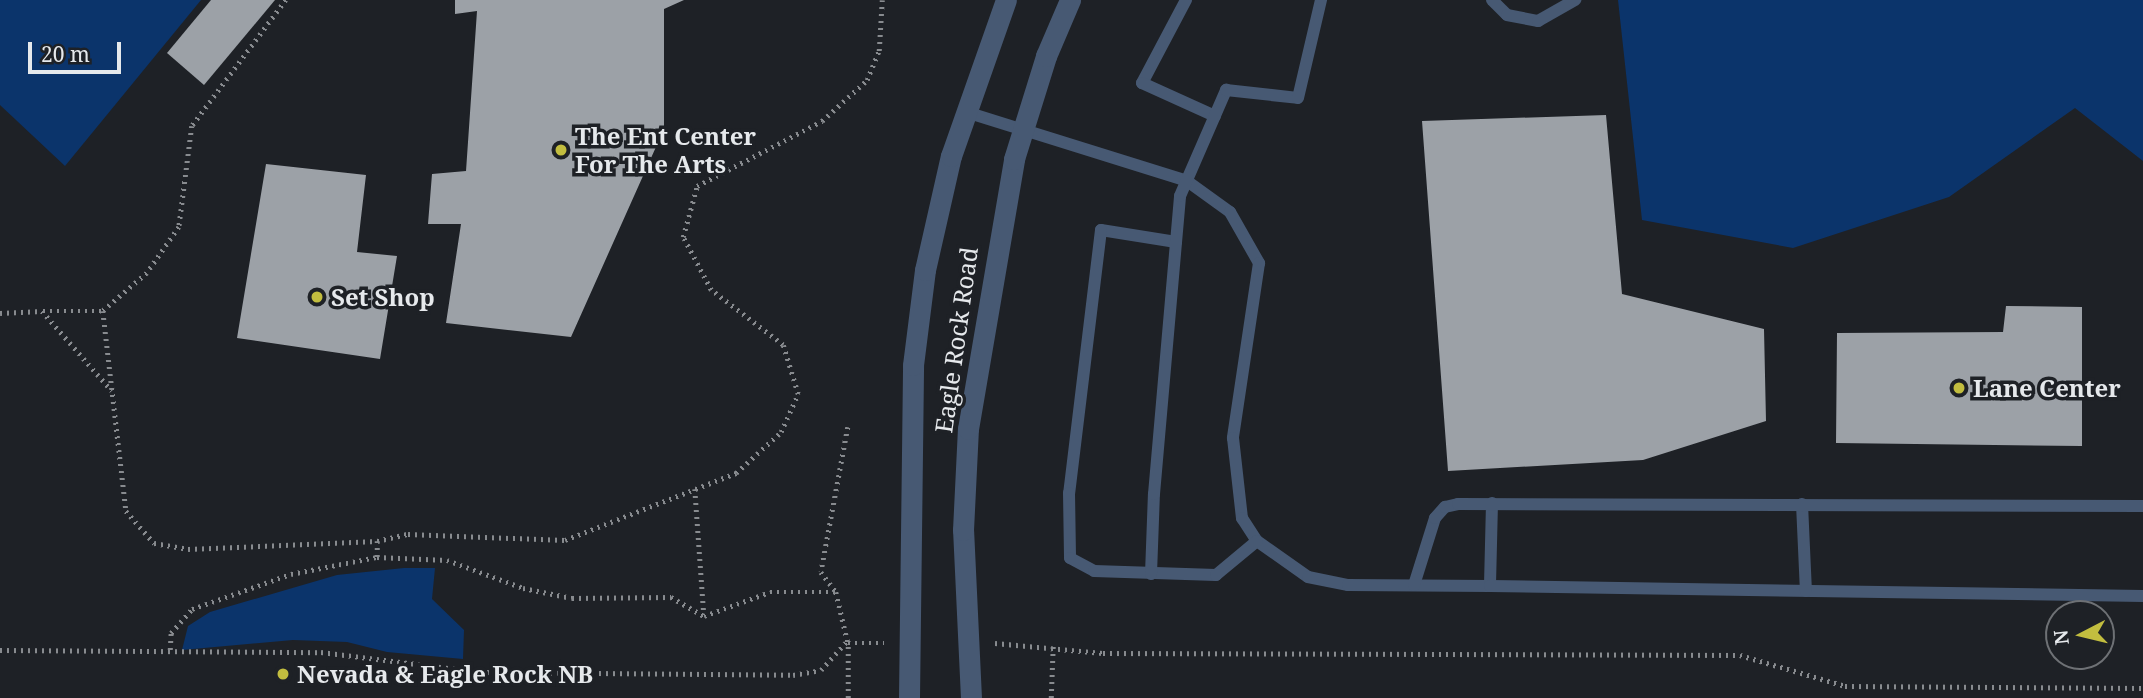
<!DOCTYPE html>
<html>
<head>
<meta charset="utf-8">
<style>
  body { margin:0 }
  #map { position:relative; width:2143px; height:698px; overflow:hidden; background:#1e2126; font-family:"Noto Serif",serif }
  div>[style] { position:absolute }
  .green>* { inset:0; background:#0b346b }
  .building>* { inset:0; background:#9ca1a7 }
  .path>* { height:4.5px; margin-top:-2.25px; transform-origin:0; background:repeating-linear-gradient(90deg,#888b8f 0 2px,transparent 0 7px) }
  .lane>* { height:12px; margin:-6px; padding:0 6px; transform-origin:6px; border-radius:6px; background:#475973 }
  .street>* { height:21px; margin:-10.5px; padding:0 10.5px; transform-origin:10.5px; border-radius:10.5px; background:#475973 }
  .dots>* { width:19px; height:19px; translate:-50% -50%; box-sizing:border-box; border:4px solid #1e2126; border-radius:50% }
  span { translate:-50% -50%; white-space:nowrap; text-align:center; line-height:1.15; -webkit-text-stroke:7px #1e2126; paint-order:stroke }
  .poi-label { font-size:24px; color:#e6e9ec; font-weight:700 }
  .left { translate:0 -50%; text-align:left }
  .street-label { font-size:24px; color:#e6e9ec }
  .north { position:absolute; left:2045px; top:600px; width:70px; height:70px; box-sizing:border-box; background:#1e2126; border:2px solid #6e7175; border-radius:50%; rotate:263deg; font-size:19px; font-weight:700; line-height:28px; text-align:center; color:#e6e9ec }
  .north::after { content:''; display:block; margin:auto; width:24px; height:32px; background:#c2bd3f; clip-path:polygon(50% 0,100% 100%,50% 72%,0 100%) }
  .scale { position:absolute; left:28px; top:42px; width:93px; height:32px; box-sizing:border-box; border:4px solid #e6e9ec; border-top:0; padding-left:9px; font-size:21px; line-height:24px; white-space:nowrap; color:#e6e9ec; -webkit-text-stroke:5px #1e2126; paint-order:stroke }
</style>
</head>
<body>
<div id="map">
  <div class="green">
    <div style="clip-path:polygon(0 0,201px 0,65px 166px,0 105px)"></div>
    <div style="clip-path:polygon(1618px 0,2143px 0,2143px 161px,2075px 108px,1949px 197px,1793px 248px,1642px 220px)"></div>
    <div style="clip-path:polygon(404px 568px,435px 568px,432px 599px,464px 630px,463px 659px,387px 652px,347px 642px,293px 640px,182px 650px,188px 626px,210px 612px,337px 575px)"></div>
  </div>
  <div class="building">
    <div style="clip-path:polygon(211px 0,275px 0,204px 85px,167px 53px)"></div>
    <div style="clip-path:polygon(455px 0,684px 0,664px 9px,664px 129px,571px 337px,446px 323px,461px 224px,428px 224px,432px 174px,466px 171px,477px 11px,455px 14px)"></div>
    <div style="clip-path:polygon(1606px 115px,1622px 294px,1764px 329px,1766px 421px,1643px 460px,1448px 471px,1422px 121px)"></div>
    <div style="clip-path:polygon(266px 164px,366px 175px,357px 252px,397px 256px,380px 359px,237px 338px)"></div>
    <div style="clip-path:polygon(2006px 306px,2082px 307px,2082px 446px,1836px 443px,1837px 333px,2003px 332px)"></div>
  </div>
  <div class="path">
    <div style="left:286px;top:0;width:157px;rotate:126.7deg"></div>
    <div style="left:192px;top:126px;width:102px;rotate:97.3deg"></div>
    <div style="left:179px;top:227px;width:56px;rotate:124.8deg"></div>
    <div style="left:147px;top:273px;width:58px;rotate:139.2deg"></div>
    <div style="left:103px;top:311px;width:201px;rotate:83.4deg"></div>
    <div style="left:126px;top:511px;width:43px;rotate:48.8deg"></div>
    <div style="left:154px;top:543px;width:35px;rotate:10deg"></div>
    <div style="left:188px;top:549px;width:189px;rotate:-2.4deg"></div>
    <div style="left:43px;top:311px;width:60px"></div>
    <div style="left:0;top:313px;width:42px;rotate:-2.7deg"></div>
    <div style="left:42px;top:311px;width:106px;rotate:48.8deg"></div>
    <div style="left:848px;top:427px;width:147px;rotate:100.5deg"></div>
    <div style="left:821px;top:572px;width:25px;rotate:53deg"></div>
    <div style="left:836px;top:592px;width:52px;rotate:76.8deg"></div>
    <div style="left:848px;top:643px;width:36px"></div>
    <div style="left:695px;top:489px;width:126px;rotate:85.9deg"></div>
    <div style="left:377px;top:557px;width:16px;rotate:-90deg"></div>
    <div style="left:377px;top:541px;width:32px;rotate:-13deg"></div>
    <div style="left:408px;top:534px;width:157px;rotate:2.2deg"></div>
    <div style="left:565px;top:540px;width:184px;rotate:-21.4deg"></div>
    <div style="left:736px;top:473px;width:61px;rotate:-42.3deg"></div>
    <div style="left:781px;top:432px;width:42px;rotate:-65.9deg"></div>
    <div style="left:798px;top:394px;width:51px;rotate:-107deg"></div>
    <div style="left:783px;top:345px;width:91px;rotate:-142.6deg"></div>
    <div style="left:711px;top:290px;width:60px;rotate:-117.8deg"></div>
    <div style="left:683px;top:237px;width:53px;rotate:-74.6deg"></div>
    <div style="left:697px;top:186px;width:141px;rotate:-27.5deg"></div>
    <div style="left:822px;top:121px;width:61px;rotate:-42.3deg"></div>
    <div style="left:867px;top:80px;width:31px;rotate:-68deg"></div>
    <div style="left:879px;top:51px;width:51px;rotate:-86.6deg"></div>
    <div style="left:704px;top:616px;width:70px;rotate:-20deg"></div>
    <div style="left:770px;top:592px;width:66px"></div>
    <div style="left:995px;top:643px;width:108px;rotate:5.3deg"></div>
    <div style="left:1103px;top:653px;width:637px;rotate:0.18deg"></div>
    <div style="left:1740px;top:655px;width:109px;rotate:16.4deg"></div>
    <div style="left:1845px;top:686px;width:298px;rotate:0.4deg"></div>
    <div style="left:0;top:650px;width:321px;rotate:0.4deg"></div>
    <div style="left:321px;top:652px;width:160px;rotate:7.2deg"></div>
    <div style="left:480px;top:672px;width:313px;rotate:0.5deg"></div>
    <div style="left:793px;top:675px;width:28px;rotate:-10deg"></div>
    <div style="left:821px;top:670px;width:40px;rotate:-48deg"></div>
    <div style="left:170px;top:650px;width:17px;rotate:-87deg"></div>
    <div style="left:171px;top:633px;width:32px;rotate:-49deg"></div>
    <div style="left:192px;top:609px;width:105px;rotate:-19.5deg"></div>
    <div style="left:291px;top:574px;width:88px;rotate:-11.2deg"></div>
    <div style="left:377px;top:557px;width:70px;rotate:2.5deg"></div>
    <div style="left:447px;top:560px;width:81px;rotate:20.2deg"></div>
    <div style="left:523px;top:588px;width:50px;rotate:11.5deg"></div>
    <div style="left:572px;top:598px;width:99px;rotate:-0.6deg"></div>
    <div style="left:671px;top:597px;width:38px;rotate:30deg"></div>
    <div style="left:848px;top:698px;width:57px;rotate:-90deg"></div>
    <div style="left:1051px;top:698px;width:52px;rotate:-87.8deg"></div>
  </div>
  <div class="lane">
    <div style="left:1186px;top:0;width:94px;rotate:117.9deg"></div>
    <div style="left:1142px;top:83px;width:80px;rotate:24.3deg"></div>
    <div style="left:1492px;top:0;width:21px;rotate:45deg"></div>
    <div style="left:1507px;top:15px;width:32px;rotate:11deg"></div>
    <div style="left:1538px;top:21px;width:43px;rotate:-29.6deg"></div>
    <div style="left:966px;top:112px;width:232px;rotate:17.3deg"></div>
    <div style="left:1187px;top:181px;width:53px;rotate:35.8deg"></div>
    <div style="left:1230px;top:212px;width:59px;rotate:60.4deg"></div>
    <div style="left:1259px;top:263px;width:177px;rotate:98.5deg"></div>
    <div style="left:1233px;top:438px;width:81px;rotate:83.6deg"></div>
    <div style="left:1242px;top:518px;width:27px;rotate:57deg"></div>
    <div style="left:1257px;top:541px;width:62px;rotate:35.2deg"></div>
    <div style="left:1308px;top:577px;width:41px;rotate:11.3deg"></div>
    <div style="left:1348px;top:585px;width:142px;rotate:0.4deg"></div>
    <div style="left:1176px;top:242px;width:76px;rotate:-170.9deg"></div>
    <div style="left:1101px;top:230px;width:265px;rotate:96.9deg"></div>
    <div style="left:1069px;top:493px;width:65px;rotate:89.1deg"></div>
    <div style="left:1070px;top:558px;width:27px;rotate:28deg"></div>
    <div style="left:1094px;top:571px;width:122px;rotate:1.9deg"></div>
    <div style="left:1216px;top:575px;width:53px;rotate:-39.7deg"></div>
    <div style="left:1492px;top:503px;width:83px;rotate:91.4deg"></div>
    <div style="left:1490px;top:586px;width:653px;rotate:0.88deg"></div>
    <div style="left:1802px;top:504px;width:87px;rotate:87.4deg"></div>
    <div style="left:1151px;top:574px;width:80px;rotate:-87.9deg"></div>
    <div style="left:1154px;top:494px;width:299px;rotate:-85deg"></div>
    <div style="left:1180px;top:196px;width:116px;rotate:-66.5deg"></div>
    <div style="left:1226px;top:90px;width:72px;rotate:6.3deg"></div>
    <div style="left:1298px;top:98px;width:101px;rotate:-76.8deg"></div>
    <div style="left:1414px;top:585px;width:70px;rotate:-72.6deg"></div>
    <div style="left:1435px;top:518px;width:15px;rotate:-48deg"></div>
    <div style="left:1445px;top:507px;width:13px;rotate:-13deg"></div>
    <div style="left:1458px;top:504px;width:685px;rotate:0.17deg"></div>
  </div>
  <div class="street">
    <div style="left:909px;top:698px;width:333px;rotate:-89.3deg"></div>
    <div style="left:913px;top:365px;width:96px;rotate:-82.8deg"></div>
    <div style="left:925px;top:270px;width:117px;rotate:-77.2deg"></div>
    <div style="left:951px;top:156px;width:165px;rotate:-70.6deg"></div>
    <div style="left:971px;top:698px;width:168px;rotate:-92.7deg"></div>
    <div style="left:963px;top:530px;width:101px;rotate:-87.2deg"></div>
    <div style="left:968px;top:429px;width:274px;rotate:-80.3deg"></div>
    <div style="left:1014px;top:159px;width:108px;rotate:-72.7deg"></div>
    <div style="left:1046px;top:56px;width:61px;rotate:-66.8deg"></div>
  </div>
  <div class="dots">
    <div style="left:561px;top:150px;background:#c2bd3f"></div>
    <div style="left:317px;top:297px;background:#c2bd3f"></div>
    <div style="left:1959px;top:388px;background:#c2bd3f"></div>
    <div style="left:283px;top:674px;background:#c2bd3f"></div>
  </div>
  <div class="poi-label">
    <span class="left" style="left:575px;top:150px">The Ent Center<br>For The Arts</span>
    <span class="left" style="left:331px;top:297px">Set Shop</span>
    <span class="left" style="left:1973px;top:388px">Lane Center</span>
    <span class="left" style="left:297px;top:674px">Nevada &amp; Eagle Rock NB</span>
  </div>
  <div class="street-label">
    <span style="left:956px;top:340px;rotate:-82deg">Eagle Rock Road</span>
  </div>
  <div class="north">N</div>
  <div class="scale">20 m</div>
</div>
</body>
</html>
